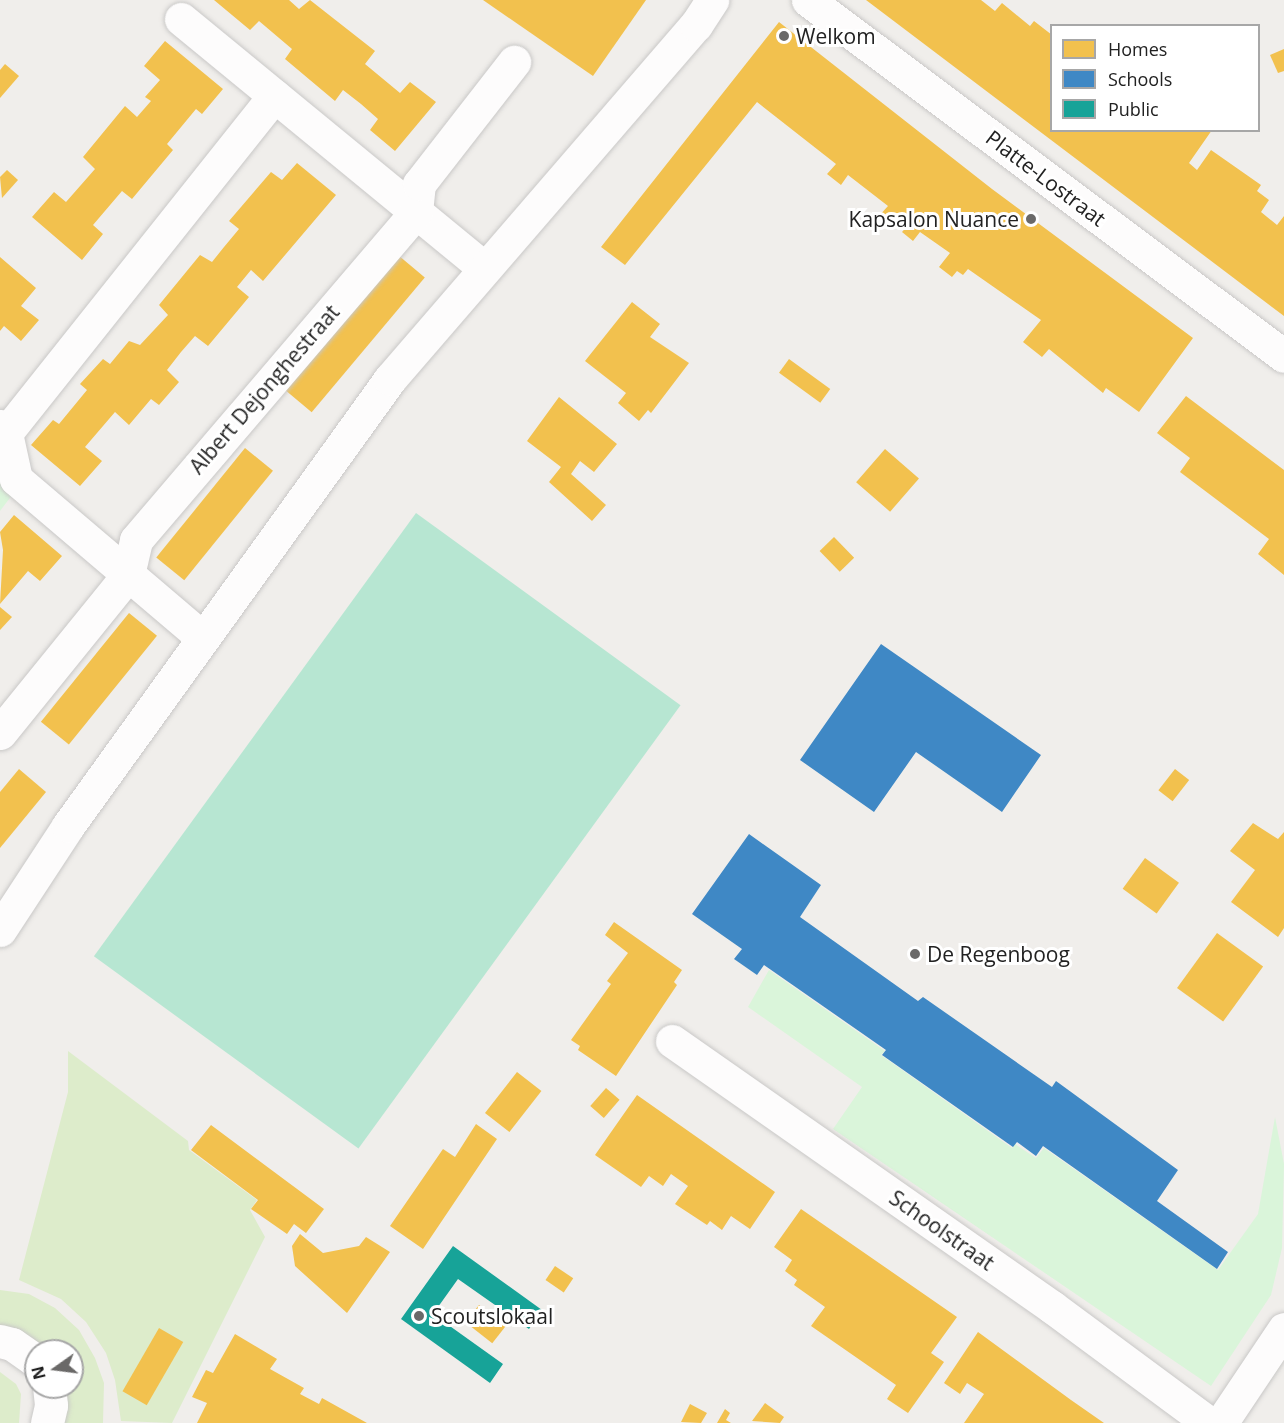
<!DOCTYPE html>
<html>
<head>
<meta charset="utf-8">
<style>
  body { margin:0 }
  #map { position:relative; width:1284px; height:1423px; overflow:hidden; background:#f0eeeb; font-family:"Open Sans",sans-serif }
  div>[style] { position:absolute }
  .grass>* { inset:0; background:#ddeccb }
  .park>* { inset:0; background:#daf5da }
  .pitch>* { inset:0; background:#b7e6d2; transform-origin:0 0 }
  .homes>* { inset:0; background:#f2c14e; transform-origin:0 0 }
  .schools>* { inset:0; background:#3f88c5 }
  .public>* { inset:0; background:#17a398 }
  .roads { filter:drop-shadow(0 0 2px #c9c8c7) drop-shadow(0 0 2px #c9c8c7) }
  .minor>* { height:33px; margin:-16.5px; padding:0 16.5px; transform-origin:16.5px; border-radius:16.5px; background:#fdfcfc }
  .dots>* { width:16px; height:16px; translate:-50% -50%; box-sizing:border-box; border:3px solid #fff; border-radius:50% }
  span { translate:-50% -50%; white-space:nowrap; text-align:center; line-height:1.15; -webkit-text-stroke:6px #fff; paint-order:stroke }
  .poi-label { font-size:21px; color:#222 }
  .left { translate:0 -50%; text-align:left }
  .right { translate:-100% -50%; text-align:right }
  .street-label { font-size:21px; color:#222 }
  .legend { position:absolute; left:1050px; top:24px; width:210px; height:108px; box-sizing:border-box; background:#fff; border:2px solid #a7a7a7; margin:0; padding:8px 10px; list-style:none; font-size:18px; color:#222 }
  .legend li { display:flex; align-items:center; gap:12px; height:30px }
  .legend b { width:30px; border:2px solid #a7a7a7 }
  .north { position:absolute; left:24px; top:1339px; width:60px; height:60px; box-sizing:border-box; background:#fff; border:2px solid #a7a7a7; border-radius:50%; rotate:256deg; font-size:16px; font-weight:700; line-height:24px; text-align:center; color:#222 }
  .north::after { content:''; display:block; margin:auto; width:21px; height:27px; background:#6a6968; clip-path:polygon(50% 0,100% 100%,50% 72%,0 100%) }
</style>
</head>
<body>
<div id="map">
  <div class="grass">
    <div style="clip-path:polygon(68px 1051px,188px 1141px,189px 1150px,257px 1200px,250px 1210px,265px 1237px,172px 1423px,121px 1421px,115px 1380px,106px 1353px,86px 1322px,61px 1299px,19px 1280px,68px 1092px)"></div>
    <div style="clip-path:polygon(0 1290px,29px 1294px,55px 1308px,79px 1330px,95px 1358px,104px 1383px,103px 1423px,47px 1423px,49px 1387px,72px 1387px,72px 1351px,36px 1351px,0 1341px)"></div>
    <div style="clip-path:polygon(0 1372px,16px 1384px,21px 1394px,19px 1423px,0 1423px)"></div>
  </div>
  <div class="park">
    <div style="clip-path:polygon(0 476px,16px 490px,0 511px)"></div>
    <div style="clip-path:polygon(769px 970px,885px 1051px,881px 1055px,1012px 1148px,1015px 1144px,1036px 1158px,1044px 1148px,1218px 1270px,1258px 1214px,1275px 1117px,1284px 1164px,1282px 1248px,1271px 1295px,1211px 1386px,833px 1129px,862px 1087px,748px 1007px)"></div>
  </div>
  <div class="pitch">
    <div style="left:416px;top:513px;width:327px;height:548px;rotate:36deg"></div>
  </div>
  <div class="homes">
    <div style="clip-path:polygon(214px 0,289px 0,299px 9px,310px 0,375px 51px,365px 64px,400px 93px,410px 82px,436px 102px,395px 151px,370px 130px,378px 119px,361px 104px,343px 90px,335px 101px,285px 59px,292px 49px,259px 21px,250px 30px)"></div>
    <div style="clip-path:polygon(483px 0,646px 0,593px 76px)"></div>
    <div style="clip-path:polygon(866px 0,981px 0,995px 11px,1002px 3px,1030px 26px,1034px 21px,1052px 35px,1052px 130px,1212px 130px,1189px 163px,1197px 170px,1211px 150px,1261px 185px,1257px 191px,1269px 200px,1261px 212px,1277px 225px,1284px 216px,1284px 316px)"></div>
    <div style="clip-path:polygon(779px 22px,992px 189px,1193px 338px,1139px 412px,1106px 388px,1103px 393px,1049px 349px,1042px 357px,1023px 342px,1041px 320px,968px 269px,963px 275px,957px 271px,952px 277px,939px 267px,950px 253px,920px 232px,913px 241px,902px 232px,909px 224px,896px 214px,888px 225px,878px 217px,888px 206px,848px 175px,841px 185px,827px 174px,836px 164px,757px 102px,625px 265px,601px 247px)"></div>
    <div style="clip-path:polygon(165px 41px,223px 89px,202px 114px,196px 109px,167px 144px,173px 150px,132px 199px,122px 191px,93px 225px,103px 234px,82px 260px,32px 217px,54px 192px,66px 202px,95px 169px,83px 157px,125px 106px,137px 117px,151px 101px,145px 97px,160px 80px,144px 66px)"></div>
    <div style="clip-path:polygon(1284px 49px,1284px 71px,1278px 73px,1270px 55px)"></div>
    <div style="clip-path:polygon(5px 64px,19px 76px,0 98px,0 70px)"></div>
    <div style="clip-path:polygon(297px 163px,336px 195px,263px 281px,251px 270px,237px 287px,249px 297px,208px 346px,195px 336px,181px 352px,167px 370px,179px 382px,159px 405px,151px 399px,129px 425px,115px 412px,85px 447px,102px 461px,80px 486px,31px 445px,53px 420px,59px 424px,87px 390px,80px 384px,103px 359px,110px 364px,129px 341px,140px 345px,168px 315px,159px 305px,200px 255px,212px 262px,224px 247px,239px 229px,229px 221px,271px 172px,282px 180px)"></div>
    <div style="clip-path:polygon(7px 170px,18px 180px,2px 198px,0 177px)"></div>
    <div style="left:398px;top:255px;width:35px;height:176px;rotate:40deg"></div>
    <div style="clip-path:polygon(0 257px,36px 288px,21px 306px,39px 320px,21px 341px,4px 326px,0 331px)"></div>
    <div style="clip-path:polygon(632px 302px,660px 324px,650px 337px,689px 363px,651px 413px,648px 410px,639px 421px,618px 403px,626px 393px,585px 361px)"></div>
    <div style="left:789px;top:359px;width:51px;height:17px;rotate:36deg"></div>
    <div style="clip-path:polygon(1186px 396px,1284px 470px,1284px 575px,1258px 554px,1269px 539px,1180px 472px,1190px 458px,1157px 433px)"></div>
    <div style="clip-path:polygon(559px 397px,617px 444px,594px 472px,580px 461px,571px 474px,606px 505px,592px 521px,549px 482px,561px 467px,527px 441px)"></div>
    <div style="left:245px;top:448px;width:36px;height:141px;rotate:39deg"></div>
    <div style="left:885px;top:449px;width:45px;height:44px;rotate:41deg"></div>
    <div style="clip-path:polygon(14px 515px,62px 556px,40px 581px,28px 571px,0 604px,3px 550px,0 532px)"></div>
    <div style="left:834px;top:537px;width:29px;height:20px;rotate:46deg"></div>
    <div style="clip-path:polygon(0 607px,12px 617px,0 630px)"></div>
    <div style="left:129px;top:613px;width:36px;height:140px;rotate:39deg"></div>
    <div style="clip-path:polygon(19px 769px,46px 792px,0 848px,0 792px)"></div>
    <div style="left:1175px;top:769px;width:18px;height:27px;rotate:38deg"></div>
    <div style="clip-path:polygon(1253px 823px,1278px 839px,1284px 832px,1284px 928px,1278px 937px,1231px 902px,1255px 870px,1230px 851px)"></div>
    <div style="left:1145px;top:858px;width:42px;height:38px;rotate:36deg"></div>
    <div style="clip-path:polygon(614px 922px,682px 970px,674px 982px,677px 985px,616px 1076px,578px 1050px,580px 1046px,571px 1040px,611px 984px,607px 981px,628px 953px,605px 935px)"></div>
    <div style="left:1217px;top:933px;width:57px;height:68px;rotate:36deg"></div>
    <div style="left:517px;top:1072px;width:31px;height:52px;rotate:38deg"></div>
    <div style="left:606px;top:1088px;width:18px;height:24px;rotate:41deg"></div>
    <div style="clip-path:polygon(637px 1095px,775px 1192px,750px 1229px,731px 1216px,722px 1230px,710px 1221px,707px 1225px,675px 1204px,688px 1186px,671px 1174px,663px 1186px,649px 1176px,641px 1187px,595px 1155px)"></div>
    <div style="clip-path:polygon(476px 1124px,497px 1139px,423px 1249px,390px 1226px,443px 1149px,455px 1157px)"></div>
    <div style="clip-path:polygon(211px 1125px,324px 1209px,306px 1233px,294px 1224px,287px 1234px,251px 1209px,258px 1200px,191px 1150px)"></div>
    <div style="clip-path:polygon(801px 1209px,957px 1317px,931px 1353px,944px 1362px,908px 1413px,887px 1399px,896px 1385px,811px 1326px,825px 1307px,794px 1285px,797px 1280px,785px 1271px,792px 1260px,774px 1247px)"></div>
    <div style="clip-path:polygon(300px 1234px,323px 1253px,359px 1246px,366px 1237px,390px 1252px,347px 1313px,295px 1266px,292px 1246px)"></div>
    <div style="left:555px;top:1266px;width:22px;height:17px;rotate:34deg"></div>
    <div style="left:479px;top:1305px;width:34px;height:22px;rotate:38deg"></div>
    <div style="left:159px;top:1328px;width:28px;height:73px;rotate:30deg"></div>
    <div style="clip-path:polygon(978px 1332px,1071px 1400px,1104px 1423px,964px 1423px,984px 1394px,967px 1383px,960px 1394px,944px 1383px)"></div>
    <div style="clip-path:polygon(235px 1334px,277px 1359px,270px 1369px,304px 1388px,300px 1394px,319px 1404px,322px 1398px,367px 1423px,197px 1423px,207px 1403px,192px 1397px,206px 1370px,213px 1373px)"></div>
    <div style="clip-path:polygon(765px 1403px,784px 1417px,780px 1423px,752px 1421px)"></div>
    <div style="clip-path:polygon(690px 1404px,707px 1413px,701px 1423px,681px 1422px)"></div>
    <div style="clip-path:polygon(725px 1409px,730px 1413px,726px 1420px,731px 1423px,717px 1423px)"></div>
  </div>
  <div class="schools">
    <div style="clip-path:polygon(881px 644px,1041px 755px,1002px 812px,916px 752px,874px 812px,800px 760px)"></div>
    <div style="clip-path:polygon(749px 834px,821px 885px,800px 917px,918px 1001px,923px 997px,1052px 1087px,1056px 1081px,1178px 1170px,1157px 1201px,1228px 1252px,1217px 1269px,1043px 1146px,1036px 1156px,1017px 1142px,1013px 1147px,882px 1055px,886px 1050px,764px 965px,757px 975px,734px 959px,742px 949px,692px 914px)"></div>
  </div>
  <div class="public">
    <div style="clip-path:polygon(453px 1246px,542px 1310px,529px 1329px,458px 1279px,433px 1314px,503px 1364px,490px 1383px,401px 1319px)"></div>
  </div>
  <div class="roads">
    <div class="minor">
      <div style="left:808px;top:0;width:594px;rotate:36.79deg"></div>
      <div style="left:181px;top:19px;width:392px;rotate:39.4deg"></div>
      <div style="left:0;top:426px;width:9px;rotate:49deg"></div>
      <div style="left:6px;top:433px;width:431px;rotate:-51.5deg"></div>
      <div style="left:6px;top:433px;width:47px;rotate:77.7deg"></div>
      <div style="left:16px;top:479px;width:245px;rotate:40.4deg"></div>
      <div style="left:0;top:733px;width:203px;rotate:-51deg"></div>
      <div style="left:128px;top:575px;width:36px;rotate:-77deg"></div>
      <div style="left:136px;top:540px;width:431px;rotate:-49.5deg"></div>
      <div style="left:416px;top:212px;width:28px;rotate:-84deg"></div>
      <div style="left:419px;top:184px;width:155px;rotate:-52.1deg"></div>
      <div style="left:0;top:930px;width:124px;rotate:-56.8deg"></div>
      <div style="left:68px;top:826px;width:551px;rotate:-54.23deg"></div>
      <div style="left:390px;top:379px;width:468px;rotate:-49.2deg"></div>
      <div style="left:696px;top:25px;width:30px;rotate:-57deg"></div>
      <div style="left:672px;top:1041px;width:464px;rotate:35deg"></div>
      <div style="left:1052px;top:1307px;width:195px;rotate:36.5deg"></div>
      <div style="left:0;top:1341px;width:12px;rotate:14deg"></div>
      <div style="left:12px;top:1344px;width:29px;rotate:35deg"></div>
      <div style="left:47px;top:1423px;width:18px;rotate:-77deg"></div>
      <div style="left:51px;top:1405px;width:18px;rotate:-96deg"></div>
      <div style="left:1221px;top:1423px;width:113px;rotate:-56.2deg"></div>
    </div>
  </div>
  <div class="dots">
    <div style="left:784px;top:36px;background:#6a6968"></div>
    <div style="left:1031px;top:219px;background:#6a6968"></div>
    <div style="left:915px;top:954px;background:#6a6968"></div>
    <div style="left:419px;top:1316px;background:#6a6968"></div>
  </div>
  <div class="poi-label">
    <span class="left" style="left:796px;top:36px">Welkom</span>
    <span class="right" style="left:1019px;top:219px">Kapsalon Nuance</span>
    <span class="left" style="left:927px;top:954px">De Regenboog</span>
    <span class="left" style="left:431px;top:1316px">Scoutslokaal</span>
  </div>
  <div class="street-label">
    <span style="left:1046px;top:178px;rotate:37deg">Platte-Lostraat</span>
    <span style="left:264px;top:389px;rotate:-49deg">Albert Dejonghestraat</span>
    <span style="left:942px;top:1230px;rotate:35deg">Schoolstraat</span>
  </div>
  <ul class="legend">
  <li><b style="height:16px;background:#f2c14e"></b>Homes</li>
  <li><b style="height:16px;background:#3f88c5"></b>Schools</li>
  <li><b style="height:16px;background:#17a398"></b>Public</li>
  </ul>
  <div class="north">N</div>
</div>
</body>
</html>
